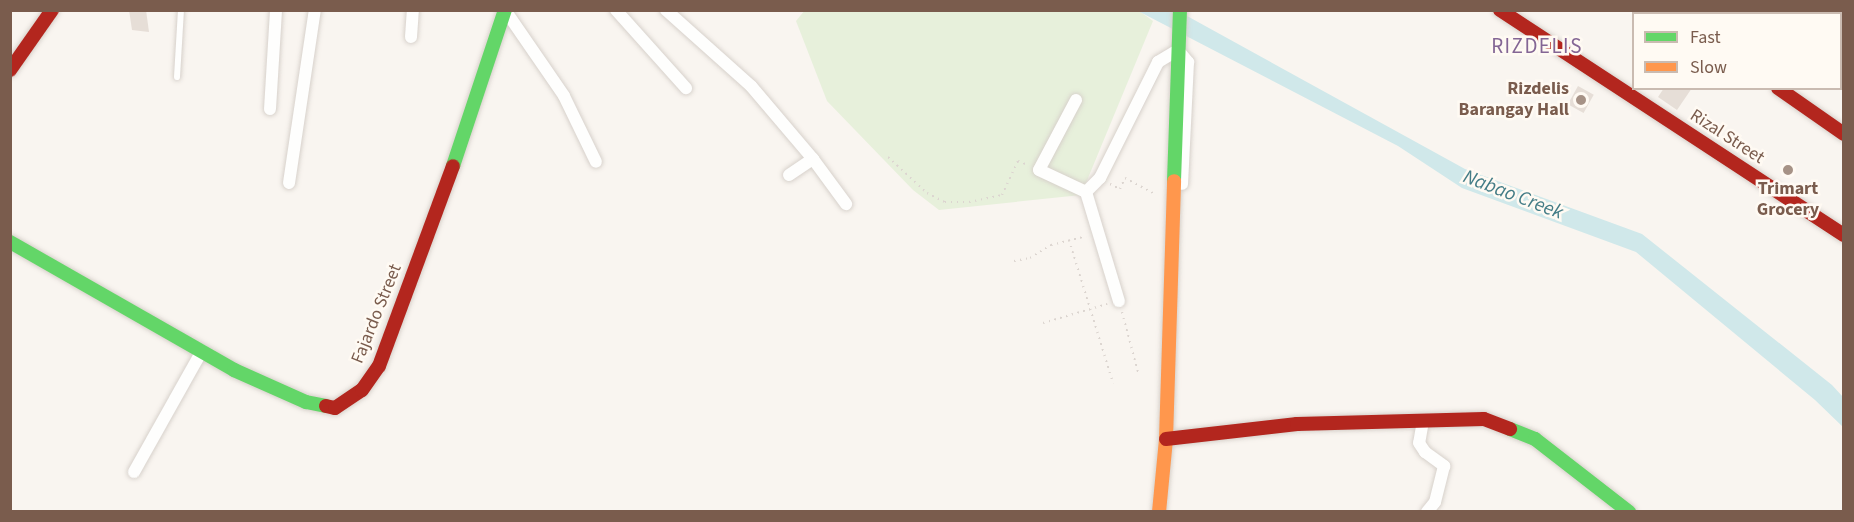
<!DOCTYPE html>
<html>
<head>
<meta charset="utf-8">
<style>
  body { margin:0 }
  #map { position:relative; width:1854px; height:522px; overflow:hidden; background:#f9f5f0; font-family:"Source Sans 3",sans-serif }
  div>[style] { position:absolute }
  .green>* { inset:0; background:#e7f0db }
  .water>* { inset:0; background:#d0e8ea }
  .building>* { inset:0; background:#e6ded7; transform-origin:0 0 }
  .path>* { height:2px; margin-top:-1px; transform-origin:0; background:repeating-linear-gradient(90deg,#dcd5d0 0 1.5px,transparent 0 6px) }
  .roads { filter:drop-shadow(0 0 2px #d7d1cb) drop-shadow(0 0 2px #d7d1cb) }
  .lane>* { height:6px; margin:-3px; padding:0 3px; transform-origin:3px; border-radius:3px; background:#fefefd }
  .street>* { height:12px; margin:-6px; padding:0 6px; transform-origin:6px; border-radius:6px; background:#fefefd }
  .fast>* { height:14px; margin:-7px; padding:0 7px; transform-origin:7px; border-radius:7px; background:#63d668 }
  .slow>* { height:14px; margin:-7px; padding:0 7px; transform-origin:7px; border-radius:7px; background:#ff974d }
  .jam>* { height:14px; margin:-7px; padding:0 7px; transform-origin:7px; border-radius:7px; background:#b3261e }
  .dots>* { width:16px; height:16px; translate:-50% -50%; box-sizing:border-box; border:3px solid #fffaf3; border-radius:50% }
  span { translate:-50% -50%; white-space:nowrap; text-align:center; line-height:1.15; -webkit-text-stroke:5px #fffaf3; paint-order:stroke }
  .poi-label { font-size:18px; color:#7a5c4d; font-weight:700 }
  .right { translate:-100% -50%; text-align:right }
  .street-label { font-size:18px; color:#7a5c4d }
  .water-label { font-size:20px; color:#437c86; font-style:italic }
  .quarter-label { font-size:21px; color:#846695; letter-spacing:1.5px }
  .frame { position:absolute; inset:0; border:12px solid #7a5c4d; pointer-events:none }
  .legend { position:absolute; left:1632px; top:12px; width:210px; height:78px; box-sizing:border-box; background:#fffaf3; border:2px solid #cabbb1; margin:0; padding:8px 10px; list-style:none; font-size:18px; color:#7a5c4d }
  .legend li { display:flex; align-items:center; gap:12px; height:30px }
  .legend b { width:30px; border:2px solid #cabbb1 }
</style>
</head>
<body>
<div id="map">
  <div class="green">
    <div style="clip-path:polygon(805px 10px,1138px 10px,1153px 21px,1081px 195px,939px 210px,913px 190px,827px 101px,796px 21px)"></div>
  </div>
  <div class="water">
    <div style="clip-path:polygon(1138px 11px,1178px 11px,1465px 169px,1642px 234px,1832px 385px,1843px 397px,1843px 427px,1815px 400px,1636px 252px,1462px 188px,1398px 146px)"></div>
  </div>
  <div class="building">
    <div style="clip-path:polygon(129px 10px,146px 10px,149px 32px,132px 30px)"></div>
    <div style="left:1578px;top:86px;width:18px;height:21px;rotate:29deg"></div>
    <div style="clip-path:polygon(1664px 88px,1692px 88px,1677px 110px,1658px 97px)"></div>
  </div>
  <div class="path">
    <div style="left:888px;top:157px;width:53px;rotate:42.7deg"></div>
    <div style="left:927px;top:193px;width:20px;rotate:27deg"></div>
    <div style="left:945px;top:202px;width:24px"></div>
    <div style="left:969px;top:202px;width:34px;rotate:-12deg"></div>
    <div style="left:1002px;top:195px;width:38px;rotate:-65deg"></div>
    <div style="left:1018px;top:161px;width:11px;rotate:22deg"></div>
    <div style="left:1110px;top:184px;width:11px;rotate:27deg"></div>
    <div style="left:1120px;top:189px;width:12px;rotate:-66deg"></div>
    <div style="left:1125px;top:178px;width:32px;rotate:28deg"></div>
    <div style="left:1069px;top:240px;width:150px;rotate:72.9deg"></div>
    <div style="left:1014px;top:261px;width:16px;rotate:-11deg"></div>
    <div style="left:1030px;top:258px;width:25px;rotate:-32deg"></div>
    <div style="left:1051px;top:245px;width:36px;rotate:-14deg"></div>
    <div style="left:1122px;top:312px;width:66px;rotate:75.1deg"></div>
    <div style="left:1043px;top:323px;width:67px;rotate:-16.5deg"></div>
  </div>
  <div class="roads">
    <div class="lane">
      <div style="left:177px;top:77px;width:67px;rotate:-86.6deg"></div>
    </div>
    <div class="street">
      <div style="left:505px;top:10px;width:104px;rotate:55.5deg"></div>
      <div style="left:564px;top:96px;width:73px;rotate:64.1deg"></div>
      <div style="left:616px;top:10px;width:105px;rotate:48.1deg"></div>
      <div style="left:666px;top:10px;width:114px;rotate:41.8deg"></div>
      <div style="left:751px;top:86px;width:96px;rotate:49.7deg"></div>
      <div style="left:813px;top:159px;width:56px;rotate:53.7deg"></div>
      <div style="left:1689px;top:14px;width:4px;rotate:-63deg"></div>
      <div style="left:411px;top:37px;width:27px;rotate:-86deg"></div>
      <div style="left:1076px;top:100px;width:79px;rotate:117.9deg"></div>
      <div style="left:1039px;top:170px;width:52px;rotate:25.1deg"></div>
      <div style="left:1086px;top:192px;width:20px;rotate:-45deg"></div>
      <div style="left:1100px;top:178px;width:130px;rotate:-63.4deg"></div>
      <div style="left:1158px;top:62px;width:23px;rotate:-31deg"></div>
      <div style="left:1178px;top:50px;width:16px;rotate:50deg"></div>
      <div style="left:1188px;top:62px;width:122px;rotate:92.8deg"></div>
      <div style="left:270px;top:109px;width:99px;rotate:-86.5deg"></div>
      <div style="left:789px;top:175px;width:29px;rotate:-34deg"></div>
      <div style="left:289px;top:183px;width:175px;rotate:-81.5deg"></div>
      <div style="left:1086px;top:192px;width:114px;rotate:73.2deg"></div>
      <div style="left:1423px;top:421px;width:22px;rotate:100deg"></div>
      <div style="left:1419px;top:443px;width:11px;rotate:56deg"></div>
      <div style="left:1425px;top:452px;width:24px;rotate:36deg"></div>
      <div style="left:1444px;top:466px;width:37px;rotate:104deg"></div>
      <div style="left:1435px;top:502px;width:13px;rotate:129deg"></div>
      <div style="left:134px;top:472px;width:139px;rotate:-60.7deg"></div>
    </div>
    <div class="fast">
      <div style="left:1667px;top:10px;width:6px;rotate:45deg"></div>
      <div style="left:453px;top:166px;width:164px;rotate:-71.6deg"></div>
      <div style="left:1174px;top:181px;width:171px;rotate:-88deg"></div>
      <div style="left:10px;top:242px;width:258px;rotate:29.7deg"></div>
      <div style="left:234px;top:370px;width:79px;rotate:24deg"></div>
      <div style="left:306px;top:402px;width:20px;rotate:11deg"></div>
      <div style="left:1510px;top:429px;width:27px;rotate:22deg"></div>
      <div style="left:1535px;top:439px;width:119px;rotate:37.8deg"></div>
    </div>
    <div class="slow">
      <div style="left:1159px;top:512px;width:73px;rotate:-84.5deg"></div>
      <div style="left:1166px;top:439px;width:258px;rotate:-88.2deg"></div>
    </div>
    <div class="jam">
      <div style="left:1500px;top:10px;width:411px;rotate:33.2deg"></div>
      <div style="left:10px;top:70px;width:73px;rotate:-55deg"></div>
      <div style="left:1778px;top:88px;width:80px;rotate:34.9deg"></div>
      <div style="left:326px;top:406px;width:9px;rotate:13deg"></div>
      <div style="left:335px;top:408px;width:32px;rotate:-34deg"></div>
      <div style="left:362px;top:390px;width:29px;rotate:-55deg"></div>
      <div style="left:379px;top:366px;width:213px;rotate:-69.7deg"></div>
      <div style="left:1166px;top:439px;width:132px;rotate:-6.5deg"></div>
      <div style="left:1297px;top:424px;width:187px;rotate:-1.5deg"></div>
      <div style="left:1484px;top:419px;width:28px;rotate:21deg"></div>
    </div>
  </div>
  <div class="dots">
    <div style="left:1581px;top:100px;background:#a69286"></div>
    <div style="left:1788px;top:170px;background:#a69286"></div>
  </div>
  <div class="poi-label">
    <span class="right" style="left:1569px;top:100px">Rizdelis<br>Barangay Hall</span>
    <span style="left:1788px;top:200px">Trimart<br>Grocery</span>
  </div>
  <div class="street-label">
    <span style="left:1727px;top:137px;rotate:33deg">Rizal Street</span>
    <span style="left:377px;top:314px;rotate:-68deg">Fajardo Street</span>
  </div>
  <div class="water-label">
    <span style="left:1513px;top:195px;rotate:21deg">Nabao Creek</span>
  </div>
  <div class="quarter-label">
    <span style="left:1537px;top:46px">RIZDELIS</span>
  </div>
  <div class="frame"></div>
  <ul class="legend">
  <li><b style="height:8px;background:#63d668"></b>Fast</li>
  <li><b style="height:8px;background:#ff974d"></b>Slow</li>
  </ul>
</div>
</body>
</html>
